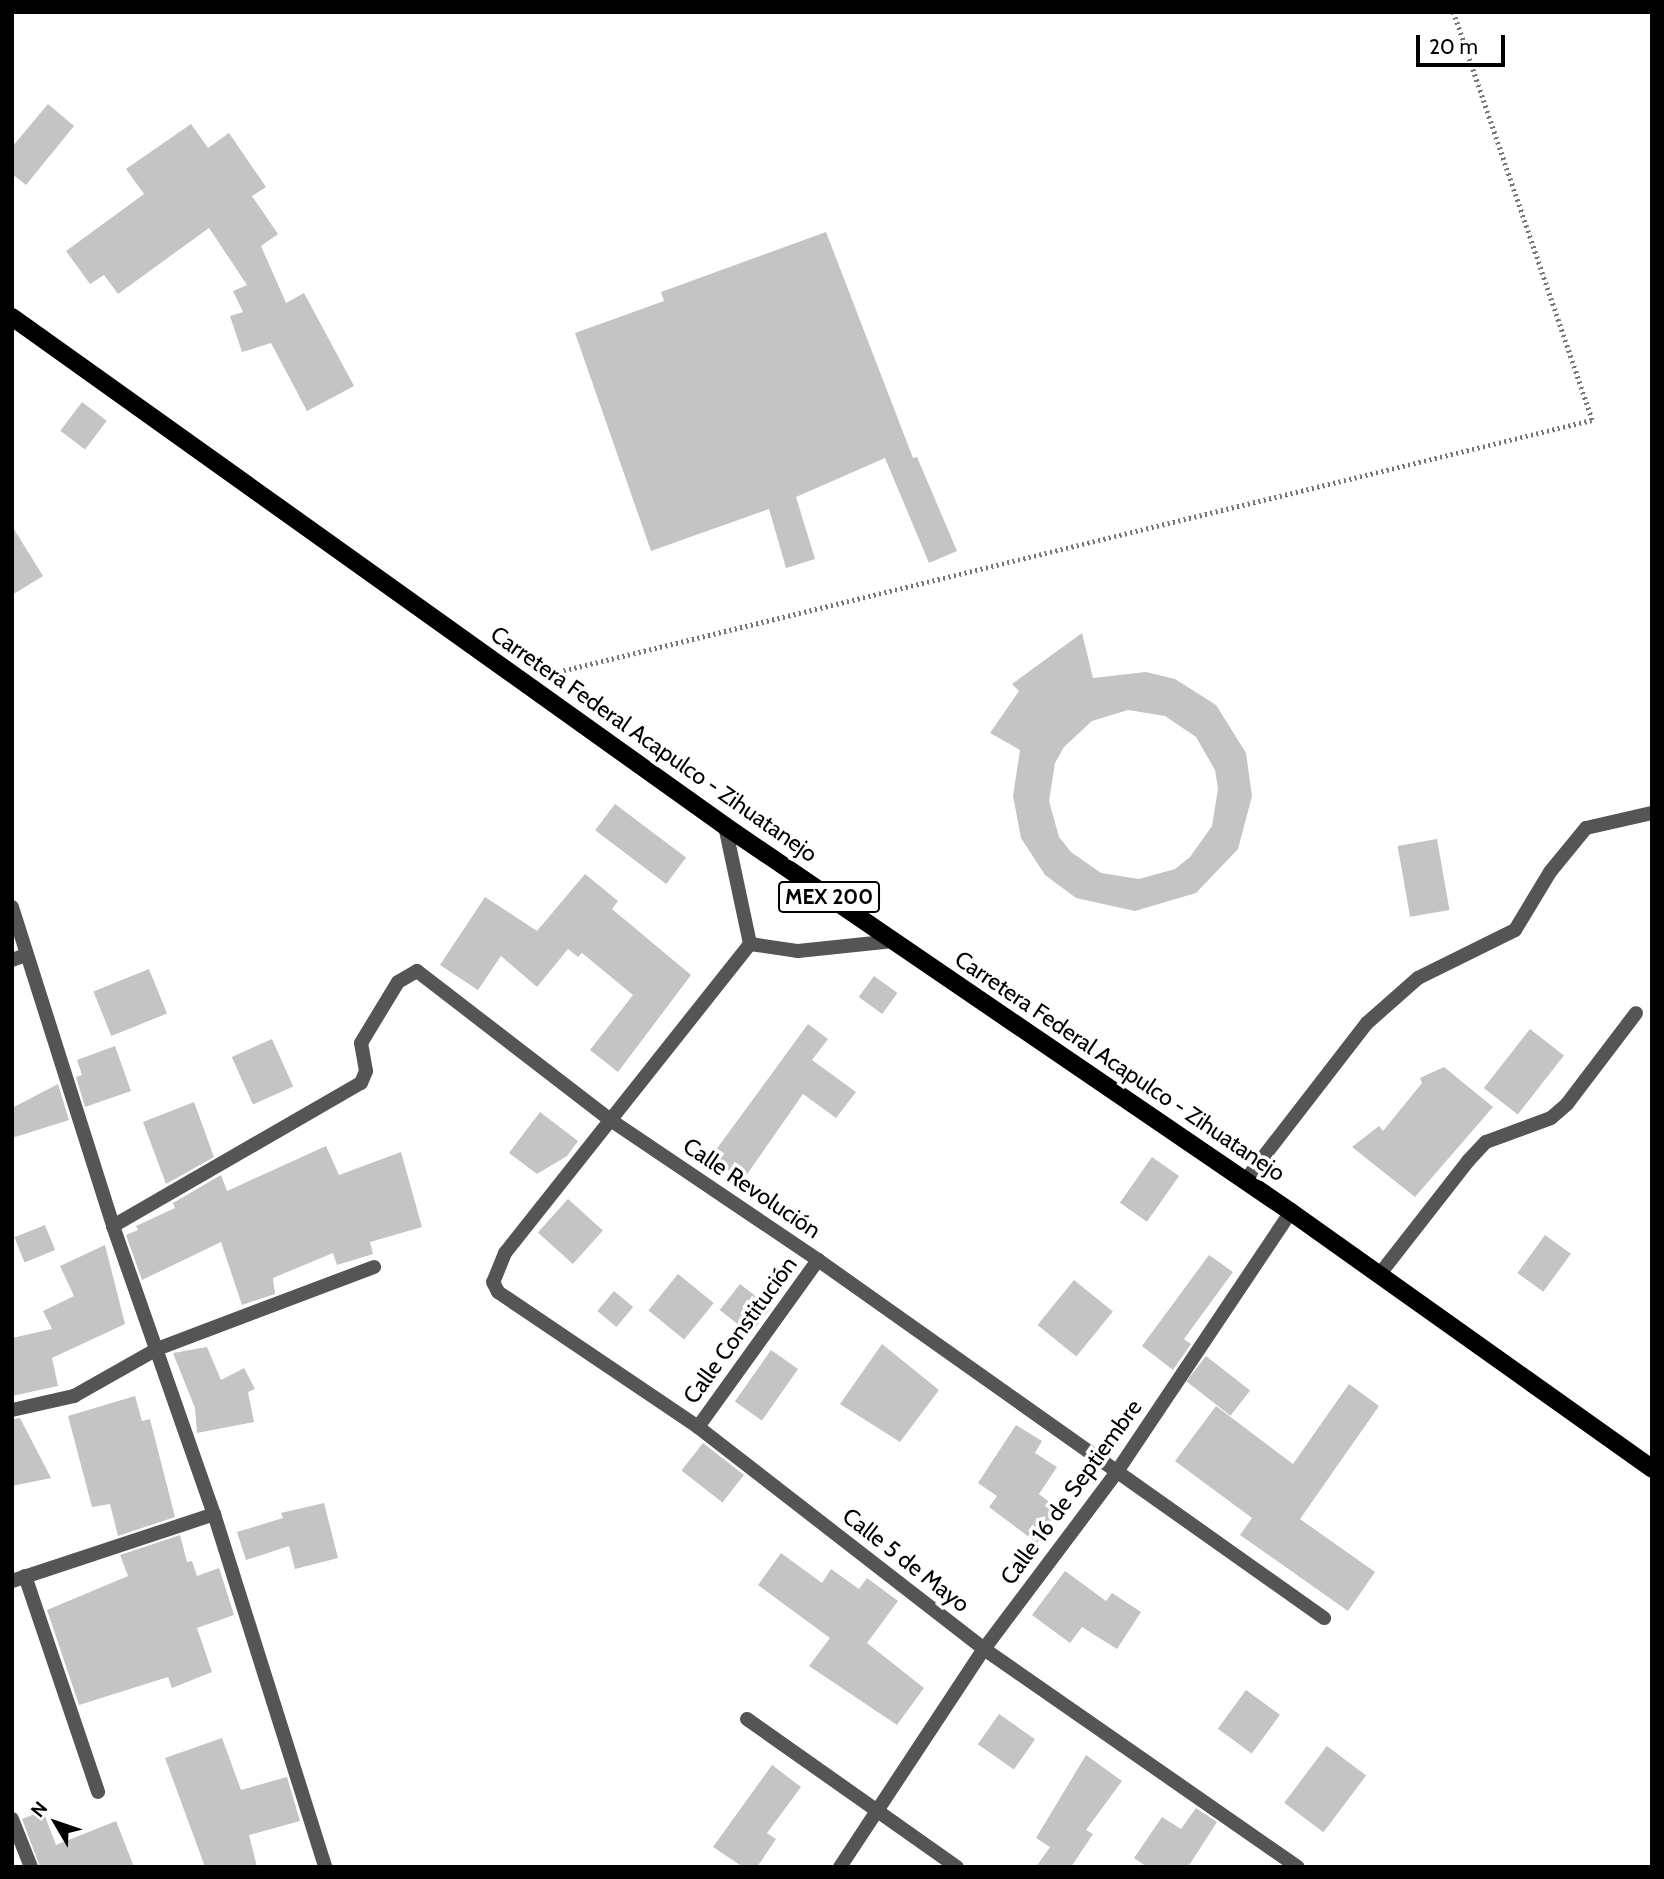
<!DOCTYPE html>
<html>
<head>
<meta charset="utf-8">
<style>
  body { margin:0 }
  #map { position:relative; width:1664px; height:1879px; overflow:hidden; background:#fff; font-family:Cabin,sans-serif }
  div>[style] { position:absolute }
  .building>* { inset:0; background:#c4c4c4; transform-origin:0 0 }
  .path>* { height:4.5px; margin-top:-2.25px; transform-origin:0; background:repeating-linear-gradient(90deg,#777 0 2px,transparent 0 5.5px) }
  .lane>* { height:14px; margin:-7px; padding:0 7px; transform-origin:7px; border-radius:7px; background:#555 }
  .street>* { height:14px; margin:-7px; padding:0 7px; transform-origin:7px; border-radius:7px; background:#555 }
  .primary>* { height:18px; margin:-9px; padding:0 9px; transform-origin:9px; border-radius:9px; background:#000 }
  span { translate:-50% -50%; white-space:nowrap; text-align:center; line-height:1.15; -webkit-text-stroke:7px #fff; paint-order:stroke }
  .shield-label span { padding:2px 5px; background:#fff; border:2px solid; border-radius:5px; -webkit-text-stroke-width:0 }
  .shield-label { font-size:21px; color:#000; font-weight:700 }
  .street-label { font-size:23px; color:#000 }
  .frame { position:absolute; inset:0; border:14px solid #000; pointer-events:none }
  .north { position:absolute; left:21px; top:1788px; width:70px; height:70px; -webkit-text-stroke:5px #fff; paint-order:stroke; rotate:309deg; font-size:19px; font-weight:700; line-height:28px; text-align:center; color:#000 }
  .north::after { content:''; display:block; margin:auto; width:24px; height:32px; background:#000; clip-path:polygon(50% 0,100% 100%,50% 72%,0 100%) }
  .scale { position:absolute; left:1416px; top:35px; width:89px; height:32px; box-sizing:border-box; border:4px solid #000; border-top:0; padding-left:9px; font-size:21px; line-height:24px; white-space:nowrap; color:#000; -webkit-text-stroke:5px #fff; paint-order:stroke }
</style>
</head>
<body>
<div id="map">
  <div class="building">
    <div style="clip-path:polygon(48px 104px,74px 126px,26px 185px,12px 174px,12px 147px)"></div>
    <div style="clip-path:polygon(191px 124px,208px 148px,229px 133px,266px 187px,252px 196px,278px 234px,261px 246px,286px 303px,304px 293px,354px 386px,307px 411px,271px 343px,242px 352px,230px 316px,243px 312px,233px 291px,247px 285px,209px 228px,118px 294px,104px 275px,90px 284px,66px 251px,144px 194px,126px 169px)"></div>
    <div style="clip-path:polygon(826px 232px,913px 458px,917px 457px,957px 551px,929px 563px,885px 458px,796px 497px,815px 559px,786px 568px,769px 509px,651px 551px,575px 333px,664px 301px,661px 292px)"></div>
    <div style="left:82px;top:402px;width:31px;height:36px;rotate:37deg"></div>
    <div style="clip-path:polygon(12px 526px,43px 576px,12px 595px)"></div>
    <div style="clip-path:polygon(evenodd,1082px 633px,1093px 678px,1146px 672px,1175px 679px,1216px 705px,1246px 753px,1252px 796px,1238px 849px,1196px 893px,1135px 911px,1076px 898px,1045px 875px,1021px 838px,1013px 796px,1020px 750px,990px 733px,1019px 691px,1012px 684px,1082px 633px,1128px 710px,1165px 716px,1196px 737px,1215px 770px,1218px 789px,1212px 826px,1190px 857px,1175px 869px,1139px 879px,1101px 873px,1071px 852px,1059px 837px,1049px 801px,1055px 763px,1064px 747px,1092px 721px,1128px 710px)"></div>
    <div style="left:615px;top:804px;width:89px;height:33px;rotate:37deg"></div>
    <div style="left:1437px;top:839px;width:72px;height:40px;rotate:80deg"></div>
    <div style="clip-path:polygon(585px 874px,618px 901px,612px 909px,691px 975px,618px 1072px,590px 1050px,633px 995px,582px 953px,578px 957px,568px 949px,537px 987px,501px 956px,478px 990px,440px 965px,485px 897px,537px 931px)"></div>
    <div style="left:149px;top:969px;width:48px;height:60px;rotate:68deg"></div>
    <div style="left:874px;top:976px;width:29px;height:26px;rotate:36deg"></div>
    <div style="clip-path:polygon(808px 1024px,828px 1039px,812px 1060px,856px 1092px,836px 1118px,803px 1094px,743px 1180px,710px 1158px)"></div>
    <div style="left:1530px;top:1029px;width:43px;height:75px;rotate:38deg"></div>
    <div style="left:272px;top:1039px;width:52px;height:44px;rotate:66deg"></div>
    <div style="clip-path:polygon(115px 1046px,131px 1091px,85px 1107px,76px 1077px,82px 1075px,77px 1060px)"></div>
    <div style="clip-path:polygon(1444px 1067px,1493px 1107px,1415px 1197px,1352px 1147px,1379px 1126px,1383px 1131px,1422px 1083px,1420px 1078px)"></div>
    <div style="clip-path:polygon(58px 1084px,69px 1120px,12px 1138px,12px 1108px)"></div>
    <div style="clip-path:polygon(194px 1102px,214px 1157px,166px 1184px,143px 1122px)"></div>
    <div style="clip-path:polygon(540px 1112px,578px 1141px,567px 1156px,537px 1174px,509px 1153px)"></div>
    <div style="clip-path:polygon(326px 1146px,339px 1175px,401px 1152px,422px 1227px,370px 1242px,373px 1254px,337px 1265px,333px 1253px,273px 1278px,275px 1294px,242px 1305px,221px 1242px,142px 1280px,126px 1235px,138px 1230px,136px 1226px,175px 1208px,173px 1203px,221px 1175px,227px 1191px)"></div>
    <div style="left:1152px;top:1157px;width:33px;height:56px;rotate:35deg"></div>
    <div style="left:568px;top:1199px;width:47px;height:45px;rotate:42deg"></div>
    <div style="left:45px;top:1225px;width:27px;height:33px;rotate:68deg"></div>
    <div style="left:1545px;top:1235px;width:32px;height:47px;rotate:36deg"></div>
    <div style="clip-path:polygon(105px 1245px,125px 1324px,52px 1358px,58px 1386px,12px 1396px,12px 1338px,52px 1329px,43px 1311px,74px 1296px,60px 1266px)"></div>
    <div style="clip-path:polygon(1209px 1255px,1233px 1272px,1184px 1339px,1191px 1344px,1173px 1370px,1142px 1346px)"></div>
    <div style="left:678px;top:1274px;width:46px;height:47px;rotate:39deg"></div>
    <div style="left:1074px;top:1280px;width:50px;height:58px;rotate:39deg"></div>
    <div style="left:740px;top:1284px;width:39px;height:33px;rotate:38deg"></div>
    <div style="left:614px;top:1291px;width:25px;height:26px;rotate:40deg"></div>
    <div style="clip-path:polygon(882px 1344px,939px 1390px,900px 1442px,840px 1404px)"></div>
    <div style="clip-path:polygon(207px 1347px,221px 1380px,244px 1368px,255px 1389px,248px 1392px,254px 1422px,197px 1433px,195px 1408px,173px 1353px)"></div>
    <div style="left:771px;top:1350px;width:33px;height:63px;rotate:35deg"></div>
    <div style="left:1206px;top:1356px;width:56px;height:32px;rotate:38deg"></div>
    <div style="clip-path:polygon(1349px 1384px,1379px 1406px,1300px 1519px,1375px 1572px,1348px 1611px,1240px 1535px,1252px 1518px,1175px 1461px,1216px 1406px,1293px 1464px)"></div>
    <div style="clip-path:polygon(135px 1396px,142px 1421px,150px 1419px,175px 1517px,118px 1536px,110px 1504px,92px 1507px,68px 1416px)"></div>
    <div style="clip-path:polygon(20px 1418px,51px 1478px,12px 1486px,12px 1419px)"></div>
    <div style="clip-path:polygon(1016px 1425px,1042px 1441px,1035px 1453px,1057px 1467px,1039px 1494px,1061px 1511px,1037px 1543px,989px 1507px,997px 1496px,978px 1483px)"></div>
    <div style="left:703px;top:1443px;width:52px;height:35px;rotate:38deg"></div>
    <div style="clip-path:polygon(324px 1503px,338px 1558px,295px 1569px,289px 1546px,246px 1560px,237px 1532px,283px 1518px,281px 1513px)"></div>
    <div style="clip-path:polygon(180px 1535px,187px 1562px,192px 1561px,197px 1576px,219px 1568px,234px 1615px,197px 1628px,212px 1672px,172px 1688px,168px 1677px,79px 1705px,47px 1610px,128px 1576px,120px 1555px)"></div>
    <div style="clip-path:polygon(781px 1553px,822px 1583px,831px 1569px,859px 1589px,867px 1578px,898px 1601px,867px 1643px,924px 1688px,897px 1725px,809px 1666px,830px 1638px,758px 1585px)"></div>
    <div style="clip-path:polygon(1065px 1571px,1106px 1601px,1112px 1593px,1141px 1612px,1117px 1649px,1082px 1627px,1070px 1643px,1032px 1615px)"></div>
    <div style="left:1246px;top:1690px;width:42px;height:48px;rotate:36deg"></div>
    <div style="left:999px;top:1714px;width:44px;height:37px;rotate:35deg"></div>
    <div style="clip-path:polygon(222px 1738px,241px 1790px,287px 1777px,300px 1821px,249px 1835px,257px 1867px,205px 1867px,165px 1758px)"></div>
    <div style="left:1327px;top:1746px;width:49px;height:71px;rotate:37deg"></div>
    <div style="clip-path:polygon(1086px 1755px,1122px 1781px,1086px 1830px,1093px 1834px,1071px 1867px,1036px 1867px,1050px 1847px,1036px 1838px)"></div>
    <div style="clip-path:polygon(772px 1765px,801px 1787px,767px 1833px,776px 1839px,757px 1867px,743px 1867px,713px 1847px)"></div>
    <div style="clip-path:polygon(1196px 1808px,1217px 1822px,1188px 1867px,1147px 1867px,1134px 1858px,1162px 1817px,1181px 1829px)"></div>
    <div style="clip-path:polygon(43px 1811px,56px 1845px,116px 1821px,134px 1867px,40px 1867px,22px 1819px)"></div>
  </div>
  <div class="path">
    <div style="left:553px;top:673px;width:1069px;rotate:-13.69deg"></div>
    <div style="left:1592px;top:420px;width:431px;rotate:-108.8deg"></div>
  </div>
  <div class="lane">
    <div style="left:1379px;top:1275px;width:145px;rotate:-52deg"></div>
    <div style="left:1468px;top:1161px;width:26px;rotate:-47deg"></div>
    <div style="left:1486px;top:1142px;width:69px;rotate:-20.3deg"></div>
    <div style="left:1551px;top:1118px;width:21px;rotate:-41deg"></div>
    <div style="left:1567px;top:1104px;width:114px;rotate:-52.8deg"></div>
  </div>
  <div class="street">
    <div style="left:725px;top:826px;width:121px;rotate:78deg"></div>
    <div style="left:12px;top:907px;width:335px;rotate:72.4deg"></div>
    <div style="left:113px;top:1226px;width:305px;rotate:70.7deg"></div>
    <div style="left:214px;top:1514px;width:370px;rotate:72.5deg"></div>
    <div style="left:750px;top:944px;width:394px;rotate:128.4deg"></div>
    <div style="left:505px;top:1253px;width:31px;rotate:112deg"></div>
    <div style="left:493px;top:1282px;width:11px;rotate:63deg"></div>
    <div style="left:498px;top:1292px;width:241px;rotate:34deg"></div>
    <div style="left:698px;top:1427px;width:362px;rotate:37.8deg"></div>
    <div style="left:984px;top:1649px;width:382px;rotate:34.8deg"></div>
    <div style="left:750px;top:944px;width:49px;rotate:8.3deg"></div>
    <div style="left:798px;top:951px;width:96px;rotate:-6deg"></div>
    <div style="left:12px;top:960px;width:15px;rotate:-20deg"></div>
    <div style="left:1244px;top:1182px;width:201px;rotate:-52.3deg"></div>
    <div style="left:1367px;top:1023px;width:68px;rotate:-41.4deg"></div>
    <div style="left:1418px;top:978px;width:108px;rotate:-26.3deg"></div>
    <div style="left:1515px;top:930px;width:68px;rotate:-58.9deg"></div>
    <div style="left:1550px;top:872px;width:57px;rotate:-50.7deg"></div>
    <div style="left:1586px;top:828px;width:68px;rotate:-12.8deg"></div>
    <div style="left:113px;top:1226px;width:286px;rotate:-30deg"></div>
    <div style="left:361px;top:1083px;width:13px;rotate:-67deg"></div>
    <div style="left:366px;top:1071px;width:28px;rotate:-100deg"></div>
    <div style="left:361px;top:1043px;width:71px;rotate:-58.8deg"></div>
    <div style="left:398px;top:982px;width:22px;rotate:-30deg"></div>
    <div style="left:417px;top:971px;width:246px;rotate:37.6deg"></div>
    <div style="left:612px;top:1121px;width:249px;rotate:34deg"></div>
    <div style="left:818px;top:1260px;width:620px;rotate:35.28deg"></div>
    <div style="left:12px;top:1410px;width:64px;rotate:-12.7deg"></div>
    <div style="left:74px;top:1396px;width:95px;rotate:-29.5deg"></div>
    <div style="left:157px;top:1349px;width:232px;rotate:-20.7deg"></div>
    <div style="left:698px;top:1427px;width:206px;rotate:-54.3deg"></div>
    <div style="left:25px;top:1576px;width:228px;rotate:71.3deg"></div>
    <div style="left:12px;top:1581px;width:213px;rotate:-18.3deg"></div>
    <div style="left:747px;top:1719px;width:257px;rotate:35.2deg"></div>
    <div style="left:12px;top:1819px;width:52px;rotate:68.4deg"></div>
    <div style="left:840px;top:1867px;width:261px;rotate:-56.6deg"></div>
    <div style="left:984px;top:1649px;width:220px;rotate:-53.1deg"></div>
    <div style="left:1116px;top:1473px;width:314px;rotate:-56.2deg"></div>
  </div>
  <div class="primary">
    <div style="left:12px;top:317px;width:876px;rotate:35.52deg"></div>
    <div style="left:725px;top:826px;width:685px;rotate:34.29deg"></div>
    <div style="left:1291px;top:1212px;width:443px;rotate:35.4deg"></div>
  </div>
  <div class="shield-label">
    <span style="left:829px;top:897px">MEX 200</span>
  </div>
  <div class="street-label">
    <span style="left:654px;top:744px;rotate:35deg">Carretera Federal Acapulco - Zihuatanejo</span>
    <span style="left:1120px;top:1066px;rotate:34deg">Carretera Federal Acapulco - Zihuatanejo</span>
    <span style="left:752px;top:1188px;rotate:34deg">Calle Revolución</span>
    <span style="left:740px;top:1330px;rotate:-54deg">Calle Constitución</span>
    <span style="left:1071px;top:1492px;rotate:-54deg">Calle 16 de Septiembre</span>
    <span style="left:906px;top:1560px;rotate:38deg">Calle 5 de Mayo</span>
  </div>
  <div class="frame"></div>
  <div class="north">N</div>
  <div class="scale">20 m</div>
</div>
</body>
</html>
